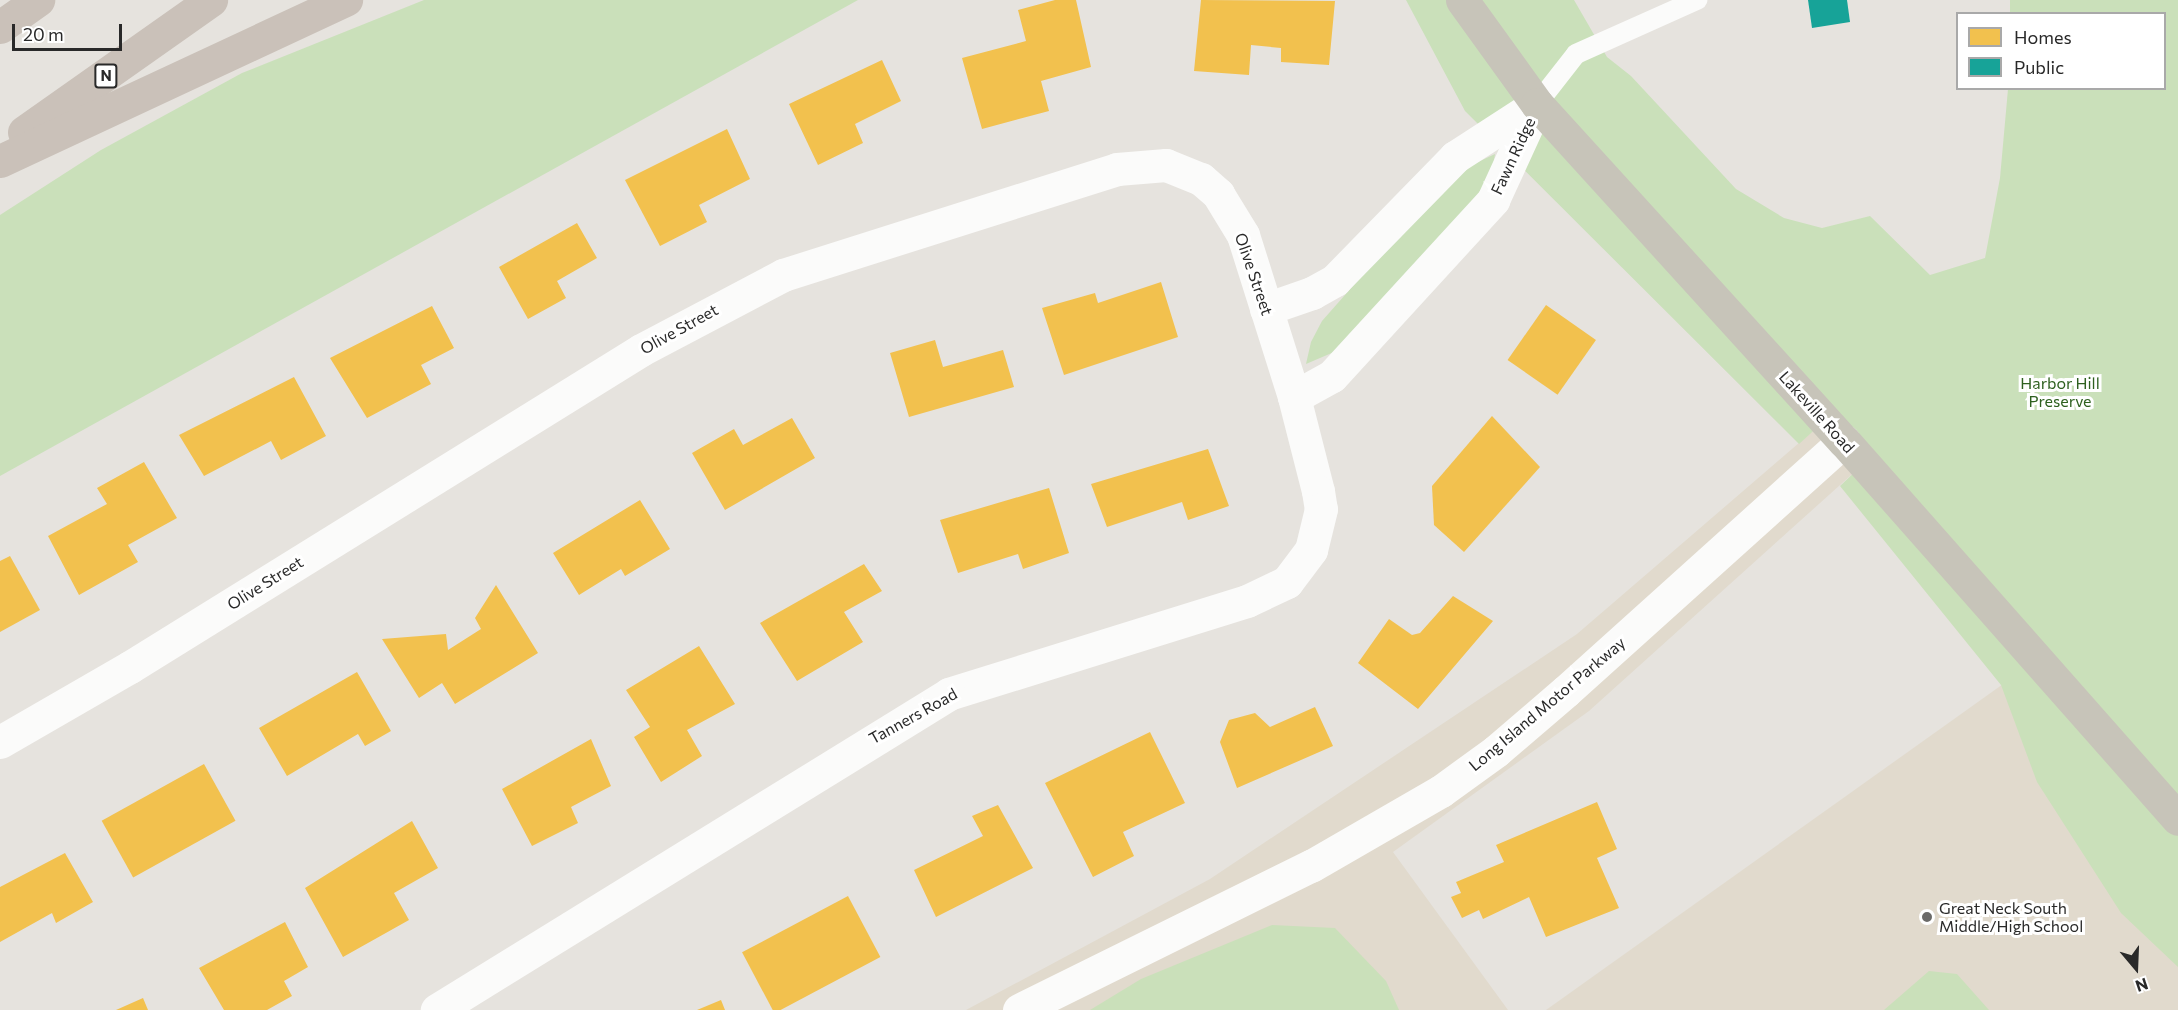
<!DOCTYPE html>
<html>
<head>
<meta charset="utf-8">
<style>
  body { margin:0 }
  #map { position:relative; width:2178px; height:1010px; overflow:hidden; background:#e6e3de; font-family:Commissioner,sans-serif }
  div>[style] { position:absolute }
  .education>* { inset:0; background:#e1dacd }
  .green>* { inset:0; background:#cae0ba }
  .homes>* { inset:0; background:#f2c14e; transform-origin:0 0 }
  .public>* { inset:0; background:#17a398 }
  .service>* { height:20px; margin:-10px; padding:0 10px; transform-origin:10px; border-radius:10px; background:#fbfbfa }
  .minor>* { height:33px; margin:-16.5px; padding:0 16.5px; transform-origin:16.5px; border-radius:16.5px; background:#fbfbfa }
  .primary>* { height:33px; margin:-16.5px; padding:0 16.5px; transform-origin:16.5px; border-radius:16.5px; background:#c7c4b9 }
  .motorway>* { height:33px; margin:-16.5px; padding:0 16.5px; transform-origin:16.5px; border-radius:16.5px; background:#cac1b9 }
  .dots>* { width:16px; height:16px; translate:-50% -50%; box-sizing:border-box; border:3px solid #fff; border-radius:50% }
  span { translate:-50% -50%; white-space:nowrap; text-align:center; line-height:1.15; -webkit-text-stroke:6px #fff; paint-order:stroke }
  .shield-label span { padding:2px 4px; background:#fff; border:2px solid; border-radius:4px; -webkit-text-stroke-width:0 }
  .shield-label { font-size:15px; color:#292929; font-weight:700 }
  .street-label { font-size:16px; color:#292929 }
  .park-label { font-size:16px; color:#2e601f }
  .poi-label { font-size:16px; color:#292929 }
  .left { translate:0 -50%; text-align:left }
  .legend { position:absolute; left:1956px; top:12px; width:210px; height:78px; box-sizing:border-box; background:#fff; border:2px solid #a9a9a9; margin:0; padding:8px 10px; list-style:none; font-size:18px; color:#292929 }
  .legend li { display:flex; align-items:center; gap:12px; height:30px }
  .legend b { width:30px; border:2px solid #a9a9a9 }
  .north { position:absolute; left:2106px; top:938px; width:60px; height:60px; -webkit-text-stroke:4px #fff; paint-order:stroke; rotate:161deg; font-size:16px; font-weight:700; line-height:24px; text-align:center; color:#292929 }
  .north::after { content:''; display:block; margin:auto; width:21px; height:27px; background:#292929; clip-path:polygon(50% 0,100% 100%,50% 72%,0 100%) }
  .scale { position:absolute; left:12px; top:24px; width:110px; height:27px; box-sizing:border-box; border:3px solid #292929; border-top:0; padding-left:8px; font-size:18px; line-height:21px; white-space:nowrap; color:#292929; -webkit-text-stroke:4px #fff; paint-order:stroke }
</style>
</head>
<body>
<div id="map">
  <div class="education">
    <div style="clip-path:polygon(1821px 424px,1860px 467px,1589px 711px,1393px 852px,1508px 1010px,966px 1010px,1210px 879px,1577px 634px)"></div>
    <div style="clip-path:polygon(2034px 662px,2178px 825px,2178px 1010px,1546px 1010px)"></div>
  </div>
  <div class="green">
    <div style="clip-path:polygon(424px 0,858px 0,0 476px,0 215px,101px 150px,242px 73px)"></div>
    <div style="clip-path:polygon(1406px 0,1574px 0,1607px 57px,1631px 76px,1736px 189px,1784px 218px,1822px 228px,1870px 216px,1930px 275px,1985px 258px,2000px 178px,2008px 89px,2164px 88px,2164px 14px,2010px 13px,2010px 0,2178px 0,2178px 967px,2121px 913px,2037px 782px,2001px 685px,1840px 486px,1860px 467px,1821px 424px,1799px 444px,1465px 111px)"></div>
    <div style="clip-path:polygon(1495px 154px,1492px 174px,1476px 202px,1334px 352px,1306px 364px,1311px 342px,1322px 321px,1435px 193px,1463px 169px)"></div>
    <div style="clip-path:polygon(1272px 925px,1335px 928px,1386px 981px,1399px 1010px,1090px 1010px,1141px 979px)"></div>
    <div style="clip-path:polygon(1929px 971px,1957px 974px,1989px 1010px,1884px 1010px)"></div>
  </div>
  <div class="homes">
    <div style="clip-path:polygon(1055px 0,1076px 0,1091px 67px,1041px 81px,1049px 111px,982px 129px,962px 58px,1026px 41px,1018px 10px)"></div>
    <div style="clip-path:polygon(1201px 0,1335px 1px,1329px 65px,1281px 62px,1281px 48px,1251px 45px,1249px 75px,1194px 71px)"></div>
    <div style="clip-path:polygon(882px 60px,901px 101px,855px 124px,863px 143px,818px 165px,789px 104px)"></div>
    <div style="clip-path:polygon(727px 129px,750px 179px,699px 205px,707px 222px,660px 246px,625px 180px)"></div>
    <div style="clip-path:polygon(577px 223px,597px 258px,557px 281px,566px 298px,528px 319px,499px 267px)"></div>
    <div style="clip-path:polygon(1161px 282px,1178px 337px,1064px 375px,1042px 308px,1095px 293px,1098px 303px)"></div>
    <div style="left:1546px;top:305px;width:61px;height:67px;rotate:35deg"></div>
    <div style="clip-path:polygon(432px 306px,454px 348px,421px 365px,431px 384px,367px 418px,330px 358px)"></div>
    <div style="clip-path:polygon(935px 340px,943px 367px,1003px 350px,1014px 387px,909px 417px,890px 353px)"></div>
    <div style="clip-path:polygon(294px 377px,326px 436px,281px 460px,271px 441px,204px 476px,179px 435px)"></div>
    <div style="clip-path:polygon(1492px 416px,1540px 467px,1464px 552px,1434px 525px,1432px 486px)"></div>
    <div style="clip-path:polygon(792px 418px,815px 458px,725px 510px,692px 453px,734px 429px,743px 445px)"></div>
    <div style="clip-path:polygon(1208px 449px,1229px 506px,1188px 520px,1182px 502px,1107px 527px,1091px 484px)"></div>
    <div style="clip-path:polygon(144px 462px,177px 518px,128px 545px,138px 562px,79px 595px,48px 536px,107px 504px,97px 488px)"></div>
    <div style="clip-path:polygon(1049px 488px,1069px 553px,1023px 569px,1018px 554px,958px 573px,940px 520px)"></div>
    <div style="clip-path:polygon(640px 500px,670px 549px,625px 576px,621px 569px,579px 595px,553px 553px)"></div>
    <div style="clip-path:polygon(10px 556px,40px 610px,0 632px,0 561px)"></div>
    <div style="clip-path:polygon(864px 564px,882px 591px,844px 612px,863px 642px,797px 681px,760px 623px)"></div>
    <div style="clip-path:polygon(496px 585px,538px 653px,455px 704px,442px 683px,419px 698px,382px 639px,446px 634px,448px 650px,481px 629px,475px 618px)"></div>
    <div style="clip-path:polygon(1453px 596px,1493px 621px,1418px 709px,1358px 663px,1389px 619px,1412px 635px,1420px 633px)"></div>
    <div style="clip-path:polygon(699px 646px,735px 704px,687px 730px,702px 756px,661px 782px,634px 737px,650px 727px,626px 690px)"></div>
    <div style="clip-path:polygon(357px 672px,391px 731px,365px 746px,358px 734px,287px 776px,259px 728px)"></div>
    <div style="clip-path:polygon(1315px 707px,1333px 746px,1237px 788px,1220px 742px,1229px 720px,1255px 713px,1270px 727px)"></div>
    <div style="clip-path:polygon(1150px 732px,1185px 803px,1123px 832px,1134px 856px,1093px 877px,1045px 783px)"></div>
    <div style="clip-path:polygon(591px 739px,611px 786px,571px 807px,578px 823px,532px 846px,502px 789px)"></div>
    <div style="left:204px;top:764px;width:65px;height:117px;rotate:61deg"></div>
    <div style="clip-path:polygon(1597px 802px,1617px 849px,1597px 858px,1619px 908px,1546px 937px,1529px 897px,1483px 919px,1479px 910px,1462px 918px,1451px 897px,1461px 893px,1456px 882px,1504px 862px,1496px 845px)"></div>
    <div style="clip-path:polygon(998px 805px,1033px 868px,936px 917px,914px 870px,983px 836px,972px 816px)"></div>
    <div style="clip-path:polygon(412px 821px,438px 868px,394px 893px,409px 920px,343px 957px,305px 888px)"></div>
    <div style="clip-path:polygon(65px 853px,93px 902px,56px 923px,52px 913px,0 942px,0 887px)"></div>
    <div style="left:848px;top:896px;width:69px;height:120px;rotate:62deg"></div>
    <div style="clip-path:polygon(285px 922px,308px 967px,284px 981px,292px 996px,267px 1010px,224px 1010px,199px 968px)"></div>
    <div style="clip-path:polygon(143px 998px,148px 1010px,116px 1010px)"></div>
    <div style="clip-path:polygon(721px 1000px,725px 1010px,697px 1010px)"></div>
  </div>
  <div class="public">
    <div style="clip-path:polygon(1808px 0,1847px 0,1850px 22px,1812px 28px)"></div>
  </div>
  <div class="service">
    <div style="left:1537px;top:104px;width:63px;rotate:-52deg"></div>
    <div style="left:1576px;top:54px;width:133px;rotate:-24.1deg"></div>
  </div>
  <div class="minor">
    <div style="left:1266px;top:309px;width:49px;rotate:-19.2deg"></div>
    <div style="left:1312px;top:293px;width:26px;rotate:-29deg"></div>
    <div style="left:1335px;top:280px;width:172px;rotate:-45.7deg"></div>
    <div style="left:1455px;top:157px;width:98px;rotate:-32.9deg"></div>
    <div style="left:1294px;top:397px;width:43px;rotate:-28.9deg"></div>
    <div style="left:1332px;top:376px;width:239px;rotate:-47.5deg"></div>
    <div style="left:1493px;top:200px;width:106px;rotate:-65.4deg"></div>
    <div style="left:0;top:742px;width:150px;rotate:-30deg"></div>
    <div style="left:130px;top:667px;width:601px;rotate:-31.81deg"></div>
    <div style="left:641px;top:350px;width:161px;rotate:-27.8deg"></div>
    <div style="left:783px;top:275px;width:350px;rotate:-17.6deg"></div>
    <div style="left:1117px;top:169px;width:49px;rotate:-4.7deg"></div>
    <div style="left:1166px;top:165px;width:38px;rotate:22deg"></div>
    <div style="left:1201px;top:179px;width:23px;rotate:41deg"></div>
    <div style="left:1218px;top:194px;width:48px;rotate:58.6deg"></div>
    <div style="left:1243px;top:235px;width:170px;rotate:72.5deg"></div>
    <div style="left:1294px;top:397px;width:97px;rotate:75.7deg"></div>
    <div style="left:1318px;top:491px;width:18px;rotate:81deg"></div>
    <div style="left:1321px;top:509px;width:42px;rotate:103.7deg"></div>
    <div style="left:1311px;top:550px;width:40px;rotate:127deg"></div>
    <div style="left:1287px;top:582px;width:44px;rotate:154.6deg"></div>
    <div style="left:1247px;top:601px;width:312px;rotate:162.7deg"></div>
    <div style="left:949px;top:694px;width:602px;rotate:148.32deg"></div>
    <div style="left:1019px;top:1010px;width:326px;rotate:-26.3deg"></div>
    <div style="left:1311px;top:866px;width:150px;rotate:-30deg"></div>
    <div style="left:1441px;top:791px;width:68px;rotate:-36deg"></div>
    <div style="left:1496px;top:751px;width:92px;rotate:-40.6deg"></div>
    <div style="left:1566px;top:691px;width:374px;rotate:-42deg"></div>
  </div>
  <div class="primary">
    <div style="left:1462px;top:0;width:128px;rotate:54.2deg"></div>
    <div style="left:1537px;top:104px;width:456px;rotate:47.7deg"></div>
    <div style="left:1844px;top:441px;width:504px;rotate:48.54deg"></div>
  </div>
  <div class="motorway">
    <div style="left:0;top:27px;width:47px;rotate:-35.4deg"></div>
    <div style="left:24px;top:132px;width:229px;rotate:-35.2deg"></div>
    <div style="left:0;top:161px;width:382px;rotate:-25deg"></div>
  </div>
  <div class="dots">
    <div style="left:1927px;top:917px;background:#6b6a68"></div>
  </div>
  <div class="shield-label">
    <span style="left:106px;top:76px">N</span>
  </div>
  <div class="street-label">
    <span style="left:1513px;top:156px;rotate:-65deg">Fawn Ridge</span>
    <span style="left:1254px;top:274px;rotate:71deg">Olive Street</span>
    <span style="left:679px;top:329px;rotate:-29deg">Olive Street</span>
    <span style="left:1817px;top:412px;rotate:48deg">Lakeville Road</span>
    <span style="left:265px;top:583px;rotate:-32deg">Olive Street</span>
    <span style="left:1547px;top:704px;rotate:-40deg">Long Island Motor Parkway</span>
    <span style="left:913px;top:716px;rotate:-29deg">Tanners Road</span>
  </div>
  <div class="park-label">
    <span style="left:2060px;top:392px">Harbor Hill<br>Preserve</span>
  </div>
  <div class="poi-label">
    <span class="left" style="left:1939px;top:917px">Great Neck South<br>Middle/High School</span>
  </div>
  <ul class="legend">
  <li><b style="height:16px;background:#f2c14e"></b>Homes</li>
  <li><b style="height:16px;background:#17a398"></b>Public</li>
  </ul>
  <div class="north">N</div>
  <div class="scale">20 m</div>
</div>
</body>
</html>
